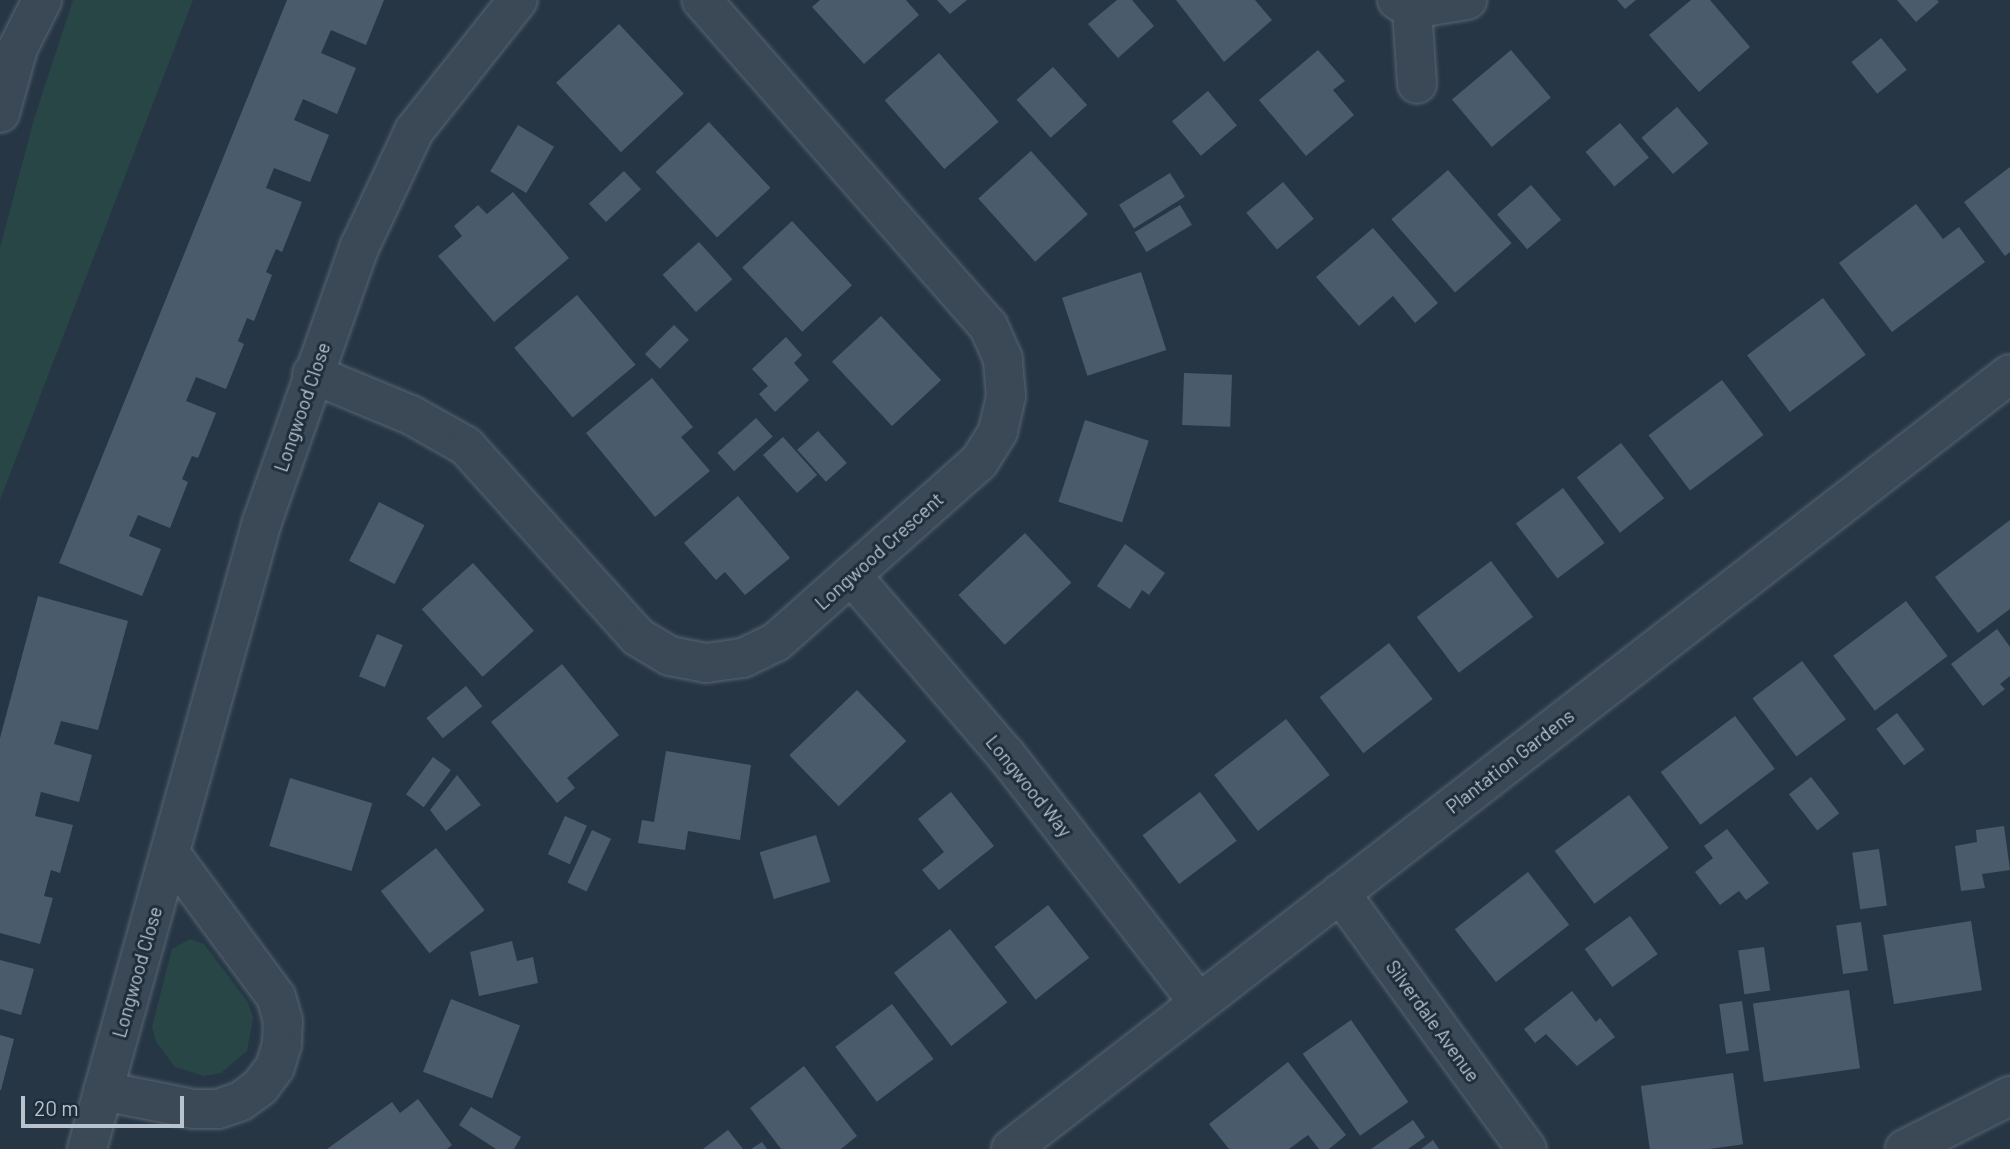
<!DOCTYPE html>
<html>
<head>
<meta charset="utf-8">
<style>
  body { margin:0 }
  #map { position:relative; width:2010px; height:1149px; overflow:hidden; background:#263645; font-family:Barlow,sans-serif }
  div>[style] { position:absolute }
  .green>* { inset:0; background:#284646 }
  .building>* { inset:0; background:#4a5c6b; transform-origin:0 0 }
  .roads { filter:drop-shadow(0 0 2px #596672) drop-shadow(0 0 2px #596672) }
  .minor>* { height:38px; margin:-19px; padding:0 19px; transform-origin:19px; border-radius:19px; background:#3b4855 }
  span { translate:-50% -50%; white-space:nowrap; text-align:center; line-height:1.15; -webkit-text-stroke:6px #1f2d3a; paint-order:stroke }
  .street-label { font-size:19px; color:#b9c3ce }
  .scale { position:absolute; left:21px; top:1096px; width:163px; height:32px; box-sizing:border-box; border:4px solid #b9c3ce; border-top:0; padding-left:9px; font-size:21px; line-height:24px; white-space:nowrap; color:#b9c3ce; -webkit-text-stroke:5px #1f2d3a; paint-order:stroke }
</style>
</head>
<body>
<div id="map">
  <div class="green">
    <div style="clip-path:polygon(73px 0,193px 0,0 500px,0 248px,34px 119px)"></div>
    <div style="clip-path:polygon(190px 939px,204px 944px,248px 1002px,253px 1018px,247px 1051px,221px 1073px,204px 1076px,175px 1067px,156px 1042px,152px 1027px,172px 949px)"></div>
  </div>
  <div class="building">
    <div style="clip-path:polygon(287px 0,384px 0,366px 45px,331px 30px,321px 53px,356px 68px,337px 114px,303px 99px,294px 120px,329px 135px,310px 182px,274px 168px,266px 188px,302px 202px,282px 252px,276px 249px,266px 272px,272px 275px,254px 321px,247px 318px,238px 341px,244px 344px,226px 389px,196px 377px,186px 401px,216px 413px,198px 458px,192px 456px,182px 479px,188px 482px,170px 528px,138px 515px,129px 536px,161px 549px,142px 596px,59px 563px)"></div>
    <div style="clip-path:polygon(820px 0,906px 0,919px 15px,864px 64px,812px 7px)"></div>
    <div style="clip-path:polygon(937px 0,967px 0,950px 14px)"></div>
    <div style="clip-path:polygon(1117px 0,1132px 0,1154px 26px,1118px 58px,1088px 24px)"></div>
    <div style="clip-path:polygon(1176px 0,1255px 0,1272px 20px,1224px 62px)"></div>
    <div style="clip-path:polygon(1617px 0,1636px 0,1625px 9px)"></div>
    <div style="clip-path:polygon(1691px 0,1710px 0,1750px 47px,1699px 92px,1649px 35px)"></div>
    <div style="clip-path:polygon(1897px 0,1937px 0,1939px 2px,1916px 22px)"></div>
    <div style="left:619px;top:24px;width:95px;height:86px;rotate:47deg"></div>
    <div style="left:1881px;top:38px;width:41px;height:38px;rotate:51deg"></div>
    <div style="clip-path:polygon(1318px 50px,1345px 81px,1333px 90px,1354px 115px,1306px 156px,1259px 100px)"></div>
    <div style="left:1511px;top:50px;width:62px;height:77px;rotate:50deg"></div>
    <div style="left:939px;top:53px;width:91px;height:72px;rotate:49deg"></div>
    <div style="left:1053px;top:67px;width:51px;height:49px;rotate:48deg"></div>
    <div style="left:1208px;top:91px;width:45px;height:47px;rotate:50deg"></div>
    <div style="left:1677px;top:107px;width:48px;height:47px;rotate:49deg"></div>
    <div style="left:709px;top:122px;width:90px;height:73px;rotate:47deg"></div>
    <div style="left:1620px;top:123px;width:45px;height:45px;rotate:50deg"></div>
    <div style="left:518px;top:125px;width:42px;height:54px;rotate:31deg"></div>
    <div style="left:1031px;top:151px;width:85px;height:71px;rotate:48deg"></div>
    <div style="clip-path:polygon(2010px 167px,2010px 252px,2005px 256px,1964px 202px)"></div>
    <div style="left:1448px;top:170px;width:97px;height:75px;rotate:49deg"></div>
    <div style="left:624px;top:171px;width:25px;height:48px;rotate:47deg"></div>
    <div style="left:1170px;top:173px;width:28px;height:60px;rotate:58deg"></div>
    <div style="left:1283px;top:182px;width:48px;height:48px;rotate:50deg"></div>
    <div style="left:1531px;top:185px;width:46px;height:45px;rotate:49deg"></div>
    <div style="clip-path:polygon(513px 192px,569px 258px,494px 322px,438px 256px,462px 236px,454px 226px,478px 205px,487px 214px)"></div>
    <div style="clip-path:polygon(1916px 204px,1943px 239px,1959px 227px,1985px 262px,1892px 332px,1839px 263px)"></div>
    <div style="left:1180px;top:205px;width:23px;height:53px;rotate:59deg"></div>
    <div style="left:792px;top:221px;width:88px;height:68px;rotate:47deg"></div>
    <div style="clip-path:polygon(1373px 228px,1438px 303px,1415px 323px,1393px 296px,1359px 326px,1316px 277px)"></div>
    <div style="left:699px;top:242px;width:50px;height:49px;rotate:48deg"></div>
    <div style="left:1141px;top:272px;width:82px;height:83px;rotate:72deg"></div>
    <div style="left:577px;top:295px;width:91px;height:82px;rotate:50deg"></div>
    <div style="left:1823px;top:298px;width:71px;height:95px;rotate:53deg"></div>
    <div style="left:881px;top:316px;width:88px;height:67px;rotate:47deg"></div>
    <div style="left:674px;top:325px;width:21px;height:41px;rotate:45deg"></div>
    <div style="clip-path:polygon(786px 337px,802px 355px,794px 363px,809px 380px,775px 412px,759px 394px,768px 386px,752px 369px)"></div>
    <div style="left:1184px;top:373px;width:48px;height:52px;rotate:2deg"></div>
    <div style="clip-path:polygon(652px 378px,693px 427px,681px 437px,710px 471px,655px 517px,586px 433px)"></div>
    <div style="left:1722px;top:380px;width:69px;height:92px;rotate:53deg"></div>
    <div style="left:756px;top:418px;width:25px;height:52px;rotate:48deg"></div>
    <div style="left:1085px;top:420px;width:67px;height:86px;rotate:18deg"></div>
    <div style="left:818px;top:431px;width:43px;height:28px;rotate:48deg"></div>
    <div style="left:783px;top:437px;width:51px;height:27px;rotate:48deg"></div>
    <div style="left:1621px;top:443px;width:70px;height:56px;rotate:52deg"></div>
    <div style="left:1563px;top:488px;width:69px;height:59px;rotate:53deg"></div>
    <div style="clip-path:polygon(738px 496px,790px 558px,745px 595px,725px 572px,716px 580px,684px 543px)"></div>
    <div style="left:379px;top:502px;width:51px;height:66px;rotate:27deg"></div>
    <div style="clip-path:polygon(2010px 520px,2010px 609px,1978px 633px,1935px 577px)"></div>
    <div style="left:1025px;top:533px;width:68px;height:91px;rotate:47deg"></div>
    <div style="clip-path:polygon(1125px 544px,1165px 573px,1149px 595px,1142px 590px,1130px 609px,1097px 586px)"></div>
    <div style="left:1491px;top:561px;width:70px;height:93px;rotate:53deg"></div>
    <div style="left:473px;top:563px;width:91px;height:69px;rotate:48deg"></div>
    <div style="clip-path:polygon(38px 596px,128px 621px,98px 730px,61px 721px,54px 744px,92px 755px,79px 802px,41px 792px,35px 816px,73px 825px,60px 873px,51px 870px,44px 896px,53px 898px,40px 944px,0 933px,0 738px)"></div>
    <div style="left:1906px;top:601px;width:69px;height:91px;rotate:53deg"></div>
    <div style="clip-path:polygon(1997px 629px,2010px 647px,2010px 676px,2000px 684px,2005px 689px,1983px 706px,1951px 664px)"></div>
    <div style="left:377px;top:634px;width:28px;height:46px;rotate:23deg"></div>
    <div style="left:1389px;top:643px;width:71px;height:88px;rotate:52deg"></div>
    <div style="left:1802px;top:661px;width:73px;height:62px;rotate:53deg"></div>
    <div style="clip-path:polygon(562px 664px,619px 735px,567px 778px,575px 788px,557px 803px,491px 722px)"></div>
    <div style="left:466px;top:686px;width:26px;height:51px;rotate:51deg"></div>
    <div style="left:857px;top:690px;width:71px;height:94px;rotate:46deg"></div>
    <div style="left:1897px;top:713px;width:46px;height:26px;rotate:53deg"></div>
    <div style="left:1735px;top:716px;width:66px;height:93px;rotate:53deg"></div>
    <div style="left:1286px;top:719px;width:71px;height:91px;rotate:52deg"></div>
    <div style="clip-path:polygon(666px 751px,751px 765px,740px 840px,688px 831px,685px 850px,638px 843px,642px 820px,654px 822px)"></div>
    <div style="left:433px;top:757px;width:22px;height:46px;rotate:36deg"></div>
    <div style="clip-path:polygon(457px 775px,481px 805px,446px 831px,430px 810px)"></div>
    <div style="left:1811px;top:777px;width:46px;height:28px;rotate:52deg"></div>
    <div style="left:290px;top:778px;width:86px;height:71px;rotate:17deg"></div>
    <div style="clip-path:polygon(951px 792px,994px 846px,939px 890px,922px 870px,944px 852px,918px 819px)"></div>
    <div style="left:1200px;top:792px;width:61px;height:72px;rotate:53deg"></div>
    <div style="left:1629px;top:795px;width:66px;height:93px;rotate:53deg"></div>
    <div style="left:565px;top:816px;width:24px;height:42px;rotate:24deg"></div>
    <div style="clip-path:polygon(2004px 826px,2010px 870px,1982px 874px,1985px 888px,1961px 891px,1955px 846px,1977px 842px,1976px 830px)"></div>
    <div style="clip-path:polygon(1727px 829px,1769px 883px,1746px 900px,1739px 891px,1720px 905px,1695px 872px,1713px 858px,1704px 846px)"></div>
    <div style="left:592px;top:830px;width:21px;height:58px;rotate:25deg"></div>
    <div style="left:816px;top:835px;width:49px;height:59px;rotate:73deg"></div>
    <div style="left:436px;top:848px;width:79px;height:70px;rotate:52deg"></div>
    <div style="left:1879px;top:849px;width:57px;height:27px;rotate:82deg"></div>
    <div style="left:1528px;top:872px;width:67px;height:93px;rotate:52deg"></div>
    <div style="left:1048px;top:905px;width:67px;height:68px;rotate:52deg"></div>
    <div style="left:1630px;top:916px;width:47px;height:56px;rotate:54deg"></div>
    <div style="left:1971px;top:921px;width:70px;height:89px;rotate:81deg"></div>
    <div style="left:1861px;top:922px;width:49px;height:25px;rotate:82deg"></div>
    <div style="left:950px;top:929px;width:93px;height:71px;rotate:52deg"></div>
    <div style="clip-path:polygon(512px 941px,517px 961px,533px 957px,538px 983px,479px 996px,470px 952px)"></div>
    <div style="left:1764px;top:947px;width:44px;height:26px;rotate:82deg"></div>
    <div style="clip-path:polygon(0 960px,34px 969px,21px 1015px,0 1009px)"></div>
    <div style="left:1849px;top:990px;width:79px;height:97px;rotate:82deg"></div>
    <div style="clip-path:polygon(1572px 991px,1596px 1022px,1600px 1018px,1615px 1037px,1577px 1066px,1546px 1034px,1535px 1043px,1524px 1029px)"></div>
    <div style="left:451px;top:999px;width:74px;height:78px;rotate:21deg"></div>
    <div style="left:1742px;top:1001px;width:50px;height:23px;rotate:82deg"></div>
    <div style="left:892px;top:1004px;width:69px;height:71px;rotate:53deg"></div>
    <div style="left:1351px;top:1020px;width:100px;height:59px;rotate:55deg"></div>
    <div style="clip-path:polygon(0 1035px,14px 1039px,1px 1090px,0 1090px)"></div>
    <div style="clip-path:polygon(1288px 1062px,1346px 1135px,1329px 1149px,1319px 1149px,1308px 1135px,1289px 1149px,1229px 1149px,1209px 1124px)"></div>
    <div style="clip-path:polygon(804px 1066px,857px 1136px,841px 1149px,781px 1149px,750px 1108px)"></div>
    <div style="left:1733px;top:1073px;width:72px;height:93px;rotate:82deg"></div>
    <div style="clip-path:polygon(418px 1099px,452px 1145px,447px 1149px,327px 1149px,392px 1102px,400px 1113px)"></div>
    <div style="clip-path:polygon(471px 1107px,521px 1137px,514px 1149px,496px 1149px,459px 1125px)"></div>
    <div style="clip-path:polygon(1413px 1120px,1425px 1137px,1408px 1149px,1371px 1149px)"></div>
    <div style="clip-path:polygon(728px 1130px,743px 1149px,703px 1149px)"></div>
    <div style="clip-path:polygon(1433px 1140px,1439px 1149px,1421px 1149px)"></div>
    <div style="clip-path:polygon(762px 1142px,767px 1149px,751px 1149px)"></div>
  </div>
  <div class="roads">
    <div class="minor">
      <div style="left:1397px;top:0;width:17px;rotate:31deg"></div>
      <div style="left:1412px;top:9px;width:56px;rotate:-9.3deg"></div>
      <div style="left:1412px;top:9px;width:75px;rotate:86.2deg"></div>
      <div style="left:0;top:113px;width:67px;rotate:-74.5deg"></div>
      <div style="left:18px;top:48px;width:54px;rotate:-63.4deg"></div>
      <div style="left:312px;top:374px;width:107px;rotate:22.5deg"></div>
      <div style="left:411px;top:415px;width:63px;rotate:29.4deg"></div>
      <div style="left:466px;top:446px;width:257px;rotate:48deg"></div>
      <div style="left:638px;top:637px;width:37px;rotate:31deg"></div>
      <div style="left:670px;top:656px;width:37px;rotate:11deg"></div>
      <div style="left:706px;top:663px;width:37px;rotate:-8deg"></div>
      <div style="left:743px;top:658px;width:37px;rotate:-26deg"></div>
      <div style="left:776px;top:642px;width:271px;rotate:-41.6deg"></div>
      <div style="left:979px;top:462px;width:36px;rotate:-58deg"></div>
      <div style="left:998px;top:431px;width:36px;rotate:-77deg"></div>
      <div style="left:1006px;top:396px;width:37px;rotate:-95deg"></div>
      <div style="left:1003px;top:359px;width:36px;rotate:-114deg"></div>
      <div style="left:988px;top:326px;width:434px;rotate:-131.3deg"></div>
      <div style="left:851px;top:575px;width:238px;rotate:49.3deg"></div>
      <div style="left:1006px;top:755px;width:314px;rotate:52.1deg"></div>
      <div style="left:1340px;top:893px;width:317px;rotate:53.9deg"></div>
      <div style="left:103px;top:1091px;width:93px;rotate:11.2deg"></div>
      <div style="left:194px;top:1109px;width:24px"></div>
      <div style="left:218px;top:1109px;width:24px;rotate:-19deg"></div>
      <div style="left:241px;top:1101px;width:24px;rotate:-36deg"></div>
      <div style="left:260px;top:1087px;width:25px;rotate:-53deg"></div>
      <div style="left:275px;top:1067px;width:24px;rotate:-73deg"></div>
      <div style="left:282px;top:1044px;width:23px;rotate:-88deg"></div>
      <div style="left:283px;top:1021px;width:25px;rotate:-106deg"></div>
      <div style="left:276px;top:997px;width:179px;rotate:-126.4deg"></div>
      <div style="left:87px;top:1149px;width:651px;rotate:-74.41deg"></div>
      <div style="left:262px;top:522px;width:293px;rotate:-70.5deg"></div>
      <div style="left:360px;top:246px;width:127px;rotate:-64.8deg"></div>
      <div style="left:414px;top:131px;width:167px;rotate:-51.6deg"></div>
      <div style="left:1011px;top:1149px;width:1264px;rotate:-37.8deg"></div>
      <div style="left:1905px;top:1149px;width:118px;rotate:-26.8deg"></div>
    </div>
  </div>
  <div class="street-label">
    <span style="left:302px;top:407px;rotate:-71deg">Longwood Close</span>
    <span style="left:879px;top:551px;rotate:-42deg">Longwood Crescent</span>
    <span style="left:1510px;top:761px;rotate:-38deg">Plantation Gardens</span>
    <span style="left:1029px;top:786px;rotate:51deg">Longwood Way</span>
    <span style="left:137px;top:972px;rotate:-74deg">Longwood Close</span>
    <span style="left:1433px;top:1021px;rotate:54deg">Silverdale Avenue</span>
  </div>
  <div class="scale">20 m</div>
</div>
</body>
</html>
